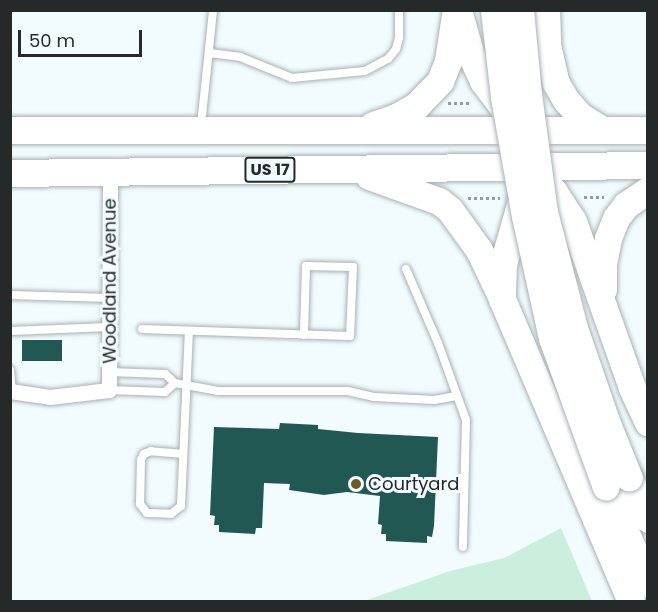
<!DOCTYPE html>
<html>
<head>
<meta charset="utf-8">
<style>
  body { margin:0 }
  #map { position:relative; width:658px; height:612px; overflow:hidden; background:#f2fcfe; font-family:Poppins,sans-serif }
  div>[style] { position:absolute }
  .green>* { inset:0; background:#cbefdd }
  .building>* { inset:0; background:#225854; transform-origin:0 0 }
  .path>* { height:3px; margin-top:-1.5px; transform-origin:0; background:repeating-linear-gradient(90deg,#959c9d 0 3px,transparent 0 6px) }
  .roads { filter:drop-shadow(0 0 2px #a9b1b4) drop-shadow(0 0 2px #a9b1b4) }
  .lane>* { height:8px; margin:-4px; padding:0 4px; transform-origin:4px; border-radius:4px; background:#fff }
  .street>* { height:15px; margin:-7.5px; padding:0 7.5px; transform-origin:7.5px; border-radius:7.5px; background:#fff }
  .highway>* { height:27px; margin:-13.5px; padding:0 13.5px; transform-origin:13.5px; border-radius:13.5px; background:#fff }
  .bridges { filter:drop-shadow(0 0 2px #a9b1b4) drop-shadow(0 0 2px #a9b1b4) }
  .highway-bridge>* { height:27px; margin:-13.5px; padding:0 13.5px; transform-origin:13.5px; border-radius:13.5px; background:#fff }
  .dots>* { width:16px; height:16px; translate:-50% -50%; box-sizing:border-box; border:3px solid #f2fcfe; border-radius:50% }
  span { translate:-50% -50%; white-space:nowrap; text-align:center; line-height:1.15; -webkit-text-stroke:6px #f2fcfe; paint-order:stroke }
  .shield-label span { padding:2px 4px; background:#f2fcfe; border:2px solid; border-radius:4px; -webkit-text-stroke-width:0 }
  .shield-label { font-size:16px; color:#26292a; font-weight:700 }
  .street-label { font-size:18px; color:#26292a }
  .poi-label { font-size:18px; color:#26292a }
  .left { translate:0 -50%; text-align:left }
  .frame { position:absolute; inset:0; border:12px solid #26292a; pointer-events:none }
  .scale { position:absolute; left:18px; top:30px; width:124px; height:27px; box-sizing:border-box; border:3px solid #26292a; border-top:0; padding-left:8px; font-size:18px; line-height:21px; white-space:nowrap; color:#26292a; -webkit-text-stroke:4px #f2fcfe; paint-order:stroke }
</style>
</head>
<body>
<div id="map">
  <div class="green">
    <div style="clip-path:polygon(561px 528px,592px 601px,364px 601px,450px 571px,504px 558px)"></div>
  </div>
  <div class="building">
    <div style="left:22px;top:340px;width:40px;height:21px"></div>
    <div style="clip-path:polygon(280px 423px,318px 425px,318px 429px,358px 433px,438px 437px,434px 526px,432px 537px,427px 536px,427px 543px,386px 541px,386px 534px,381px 534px,382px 525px,378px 524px,380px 496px,347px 492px,324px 495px,289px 490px,290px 484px,264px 483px,262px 528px,256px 528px,255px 534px,219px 532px,219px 525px,214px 525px,215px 516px,210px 515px,214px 427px,279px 429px)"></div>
  </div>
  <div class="path">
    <div style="left:448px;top:103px;width:24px"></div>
    <div style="left:584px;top:197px;width:20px"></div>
    <div style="left:468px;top:198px;width:32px"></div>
  </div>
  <div class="roads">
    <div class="lane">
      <div style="left:209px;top:53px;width:31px;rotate:7deg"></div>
      <div style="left:240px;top:57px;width:56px;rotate:22deg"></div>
      <div style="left:292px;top:78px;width:73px;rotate:-5.5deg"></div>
      <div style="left:365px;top:71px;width:26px;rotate:-28deg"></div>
      <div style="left:388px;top:59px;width:13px;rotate:-51deg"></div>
      <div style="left:396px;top:49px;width:11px;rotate:-75deg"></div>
      <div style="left:399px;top:38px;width:28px;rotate:-90deg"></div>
      <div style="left:201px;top:125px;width:116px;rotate:-84deg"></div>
      <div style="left:406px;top:269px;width:81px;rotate:66.6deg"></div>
      <div style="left:438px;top:343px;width:82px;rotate:70deg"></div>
      <div style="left:466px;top:420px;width:127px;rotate:91.4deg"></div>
      <div style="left:10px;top:295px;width:99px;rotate:1.7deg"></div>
      <div style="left:142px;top:329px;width:208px;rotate:1.9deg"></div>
      <div style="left:350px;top:336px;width:69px;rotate:-87.5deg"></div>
      <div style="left:353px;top:267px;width:47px;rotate:-178.8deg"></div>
      <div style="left:306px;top:266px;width:69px;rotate:91.7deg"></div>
      <div style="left:10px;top:331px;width:99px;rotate:-2.3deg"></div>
      <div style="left:10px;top:370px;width:21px;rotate:85deg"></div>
      <div style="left:175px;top:383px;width:44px;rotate:10.5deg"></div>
      <div style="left:218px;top:391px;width:130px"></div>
      <div style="left:348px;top:391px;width:27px;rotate:13deg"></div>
      <div style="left:374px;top:397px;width:60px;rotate:2.9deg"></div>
      <div style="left:434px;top:400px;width:23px;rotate:-10deg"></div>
      <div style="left:109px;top:390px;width:56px;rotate:2deg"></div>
      <div style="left:165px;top:392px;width:13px;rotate:-42deg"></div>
      <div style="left:175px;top:383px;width:13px;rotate:-138deg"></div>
      <div style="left:165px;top:374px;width:56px;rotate:-178deg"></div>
      <div style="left:183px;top:454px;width:32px;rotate:-175deg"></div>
      <div style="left:151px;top:451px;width:8px;rotate:157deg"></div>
      <div style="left:144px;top:454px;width:7px;rotate:117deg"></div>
      <div style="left:141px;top:460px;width:44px;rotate:91.3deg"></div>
      <div style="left:140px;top:504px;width:11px;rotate:52deg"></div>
      <div style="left:147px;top:513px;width:24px;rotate:2deg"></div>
      <div style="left:171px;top:514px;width:13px;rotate:-39deg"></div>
      <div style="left:181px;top:506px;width:175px;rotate:-87.4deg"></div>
    </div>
    <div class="street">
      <div style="left:10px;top:391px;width:40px;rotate:8.5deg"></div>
      <div style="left:50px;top:397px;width:59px;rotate:-6.8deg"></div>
      <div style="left:109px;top:390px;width:218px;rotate:-89.7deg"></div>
    </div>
    <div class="highway">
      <div style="left:458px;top:10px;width:47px;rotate:73.9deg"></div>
      <div style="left:471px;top:55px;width:29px;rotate:65deg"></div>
      <div style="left:483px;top:81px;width:50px;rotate:53.1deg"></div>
      <div style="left:546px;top:10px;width:35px;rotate:88deg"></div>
      <div style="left:547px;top:45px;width:39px;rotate:77deg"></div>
      <div style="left:556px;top:83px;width:20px;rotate:60deg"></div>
      <div style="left:566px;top:100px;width:21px;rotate:49deg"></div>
      <div style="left:580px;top:116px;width:26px;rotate:32deg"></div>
      <div style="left:373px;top:125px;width:24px;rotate:-19deg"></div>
      <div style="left:396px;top:117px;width:23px;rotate:-29deg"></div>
      <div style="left:416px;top:106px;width:35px;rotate:-46deg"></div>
      <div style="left:440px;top:81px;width:22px;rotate:-68deg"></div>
      <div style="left:448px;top:61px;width:47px;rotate:-81.3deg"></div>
      <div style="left:10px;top:130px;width:638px"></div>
      <div style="left:529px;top:166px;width:36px;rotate:46deg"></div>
      <div style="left:554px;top:192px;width:35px;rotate:57deg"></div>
      <div style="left:573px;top:221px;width:177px;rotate:70.5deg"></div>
      <div style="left:632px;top:388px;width:38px;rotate:65deg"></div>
      <div style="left:10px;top:173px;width:638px;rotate:-0.72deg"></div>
      <div style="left:369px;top:176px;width:74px;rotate:19.7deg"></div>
      <div style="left:439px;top:201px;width:14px;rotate:39deg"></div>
      <div style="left:450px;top:210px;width:49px;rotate:54.1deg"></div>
      <div style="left:479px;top:250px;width:49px;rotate:64.5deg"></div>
      <div style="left:523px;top:194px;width:73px;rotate:105.9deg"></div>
      <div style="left:503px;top:264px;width:35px;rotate:92deg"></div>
      <div style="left:502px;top:299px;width:329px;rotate:66.9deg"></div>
      <div style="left:603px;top:289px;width:25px;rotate:-90deg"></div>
      <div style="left:603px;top:264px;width:26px;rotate:-79deg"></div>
      <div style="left:608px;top:238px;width:22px;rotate:-68deg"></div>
      <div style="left:616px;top:218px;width:16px;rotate:-52deg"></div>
      <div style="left:626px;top:205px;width:27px;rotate:-34deg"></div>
      <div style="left:629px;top:478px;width:45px;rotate:65.1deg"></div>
      <div style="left:606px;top:487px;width:106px;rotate:66.6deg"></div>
    </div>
  </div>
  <div class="bridges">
    <div class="highway-bridge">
      <div style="left:494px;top:10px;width:88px;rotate:83.4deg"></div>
      <div style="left:504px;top:97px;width:121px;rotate:80deg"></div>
      <div style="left:525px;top:216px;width:125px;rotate:77.5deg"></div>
      <div style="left:552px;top:338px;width:158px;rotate:70.1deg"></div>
      <div style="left:520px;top:10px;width:84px;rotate:84.6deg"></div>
      <div style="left:528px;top:94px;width:119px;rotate:82.3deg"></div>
      <div style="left:544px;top:212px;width:120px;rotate:75.5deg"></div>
      <div style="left:574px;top:328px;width:98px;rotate:71deg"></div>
      <div style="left:606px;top:421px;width:61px;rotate:68deg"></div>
    </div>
  </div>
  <div class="dots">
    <div style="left:356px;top:484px;background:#6e5928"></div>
  </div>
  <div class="shield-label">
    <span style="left:270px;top:170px">US 17</span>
  </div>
  <div class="street-label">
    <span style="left:110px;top:281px;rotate:-90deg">Woodland Avenue</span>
  </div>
  <div class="poi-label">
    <span class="left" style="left:368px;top:484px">Courtyard</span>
  </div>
  <div class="frame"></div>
  <div class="scale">50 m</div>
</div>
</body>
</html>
